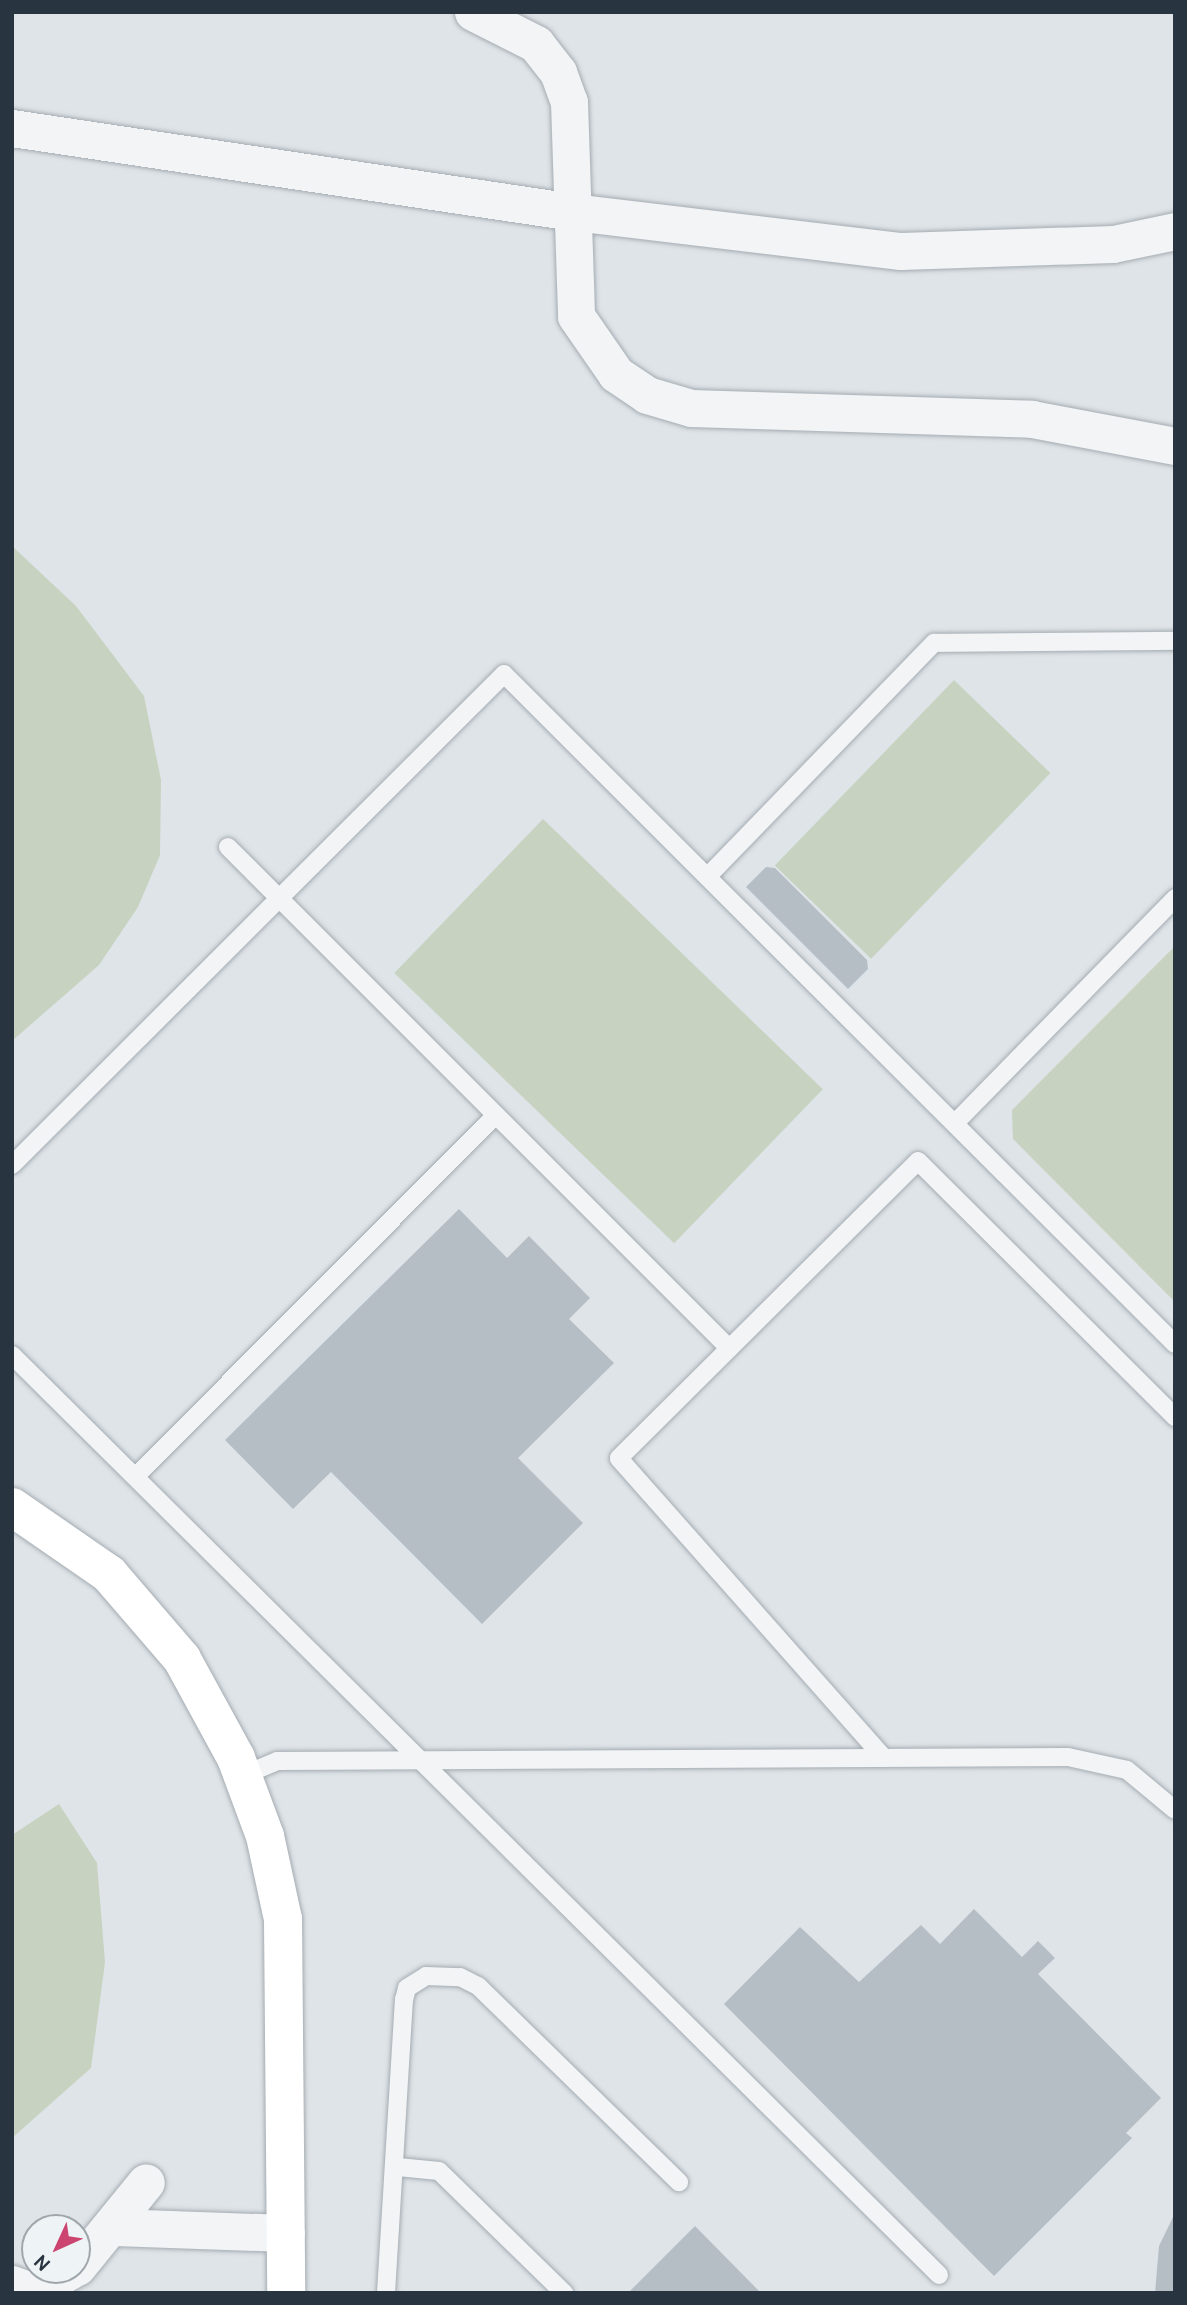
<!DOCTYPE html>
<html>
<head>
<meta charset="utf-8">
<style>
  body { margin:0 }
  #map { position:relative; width:1187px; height:2305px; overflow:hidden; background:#dfe4e8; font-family:Cabin,sans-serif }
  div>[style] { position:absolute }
  .green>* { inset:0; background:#c8d2c0; transform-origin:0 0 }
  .building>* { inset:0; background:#b6bec5 }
  .roads { filter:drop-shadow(0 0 2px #a4acb2) drop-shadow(0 0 2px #a4acb2) }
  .lane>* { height:18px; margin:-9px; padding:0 9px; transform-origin:9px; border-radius:9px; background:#f2f4f6 }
  .street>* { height:37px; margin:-18.5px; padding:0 18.5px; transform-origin:18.5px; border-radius:18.5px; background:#f2f4f6 }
  .secondary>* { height:38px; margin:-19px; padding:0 19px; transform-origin:19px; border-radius:19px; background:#fff }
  span { translate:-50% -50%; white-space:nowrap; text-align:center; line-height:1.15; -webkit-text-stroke:5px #eef3f6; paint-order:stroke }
  .frame { position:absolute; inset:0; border:14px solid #28343f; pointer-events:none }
  .north { position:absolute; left:21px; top:2214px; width:70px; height:70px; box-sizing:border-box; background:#eef3f6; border:2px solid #9fa7ad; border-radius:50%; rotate:225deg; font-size:19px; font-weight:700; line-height:28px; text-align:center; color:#28343f }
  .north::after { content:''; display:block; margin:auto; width:24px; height:32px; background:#cc4571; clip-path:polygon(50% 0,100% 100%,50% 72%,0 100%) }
</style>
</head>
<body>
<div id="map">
  <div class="green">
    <div style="clip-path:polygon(12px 546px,76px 606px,144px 696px,161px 780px,160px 855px,138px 907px,99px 965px,12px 1041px)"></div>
    <div style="left:954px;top:680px;width:134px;height:258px;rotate:44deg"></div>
    <div style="left:543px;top:819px;width:389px;height:214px;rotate:44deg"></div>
    <div style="clip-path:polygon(1175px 946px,1175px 1302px,1013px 1139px,1012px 1110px)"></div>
    <div style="clip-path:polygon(59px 1804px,97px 1863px,105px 1962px,91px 2068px,12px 2138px,12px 1835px)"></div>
  </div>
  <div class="building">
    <div style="clip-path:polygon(766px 867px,775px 868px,867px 960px,868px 969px,848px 989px,746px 887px)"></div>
    <div style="clip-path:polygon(459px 1209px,507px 1258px,529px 1236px,590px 1298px,569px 1319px,614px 1363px,518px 1458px,583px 1523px,482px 1624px,331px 1472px,293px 1509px,225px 1440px)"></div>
    <div style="clip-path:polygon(974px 1909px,1022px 1957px,1038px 1941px,1055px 1958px,1038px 1974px,1161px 2098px,1126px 2133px,1132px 2138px,994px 2276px,724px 2004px,800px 1927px,859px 1982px,921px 1925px,940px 1944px)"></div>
    <div style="clip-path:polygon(1175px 2213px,1175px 2293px,1155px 2293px,1159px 2246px)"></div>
    <div style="clip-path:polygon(695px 2226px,761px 2293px,628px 2293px)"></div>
  </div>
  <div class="roads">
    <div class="lane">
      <div style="left:228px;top:847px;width:709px;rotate:45deg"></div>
      <div style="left:708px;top:876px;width:325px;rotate:-45.9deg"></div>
      <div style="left:934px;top:643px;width:241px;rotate:-0.5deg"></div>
      <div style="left:955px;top:1123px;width:315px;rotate:-45.6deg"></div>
      <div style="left:12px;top:1165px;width:695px;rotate:-44.94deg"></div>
      <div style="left:504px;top:674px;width:948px;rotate:44.96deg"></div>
      <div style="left:12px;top:1355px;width:1306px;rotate:44.78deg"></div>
      <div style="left:135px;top:1477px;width:511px;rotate:-45.08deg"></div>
      <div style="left:884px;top:1758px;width:400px;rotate:-131.5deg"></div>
      <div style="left:619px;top:1458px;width:421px;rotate:-44.8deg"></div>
      <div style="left:918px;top:1161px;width:363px;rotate:44.9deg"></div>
      <div style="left:242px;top:1776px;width:38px;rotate:-23deg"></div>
      <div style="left:277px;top:1761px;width:791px;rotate:-0.29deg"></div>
      <div style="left:1068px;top:1757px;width:60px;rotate:12.4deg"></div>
      <div style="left:1127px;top:1770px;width:62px;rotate:39.8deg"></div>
      <div style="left:398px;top:2167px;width:41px;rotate:5.6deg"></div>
      <div style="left:439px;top:2171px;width:175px;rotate:44.3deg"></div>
      <div style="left:386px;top:2293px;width:294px;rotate:-86.5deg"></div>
      <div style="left:404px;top:2000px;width:12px;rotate:-76deg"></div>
      <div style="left:407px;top:1988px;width:22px;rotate:-32deg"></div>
      <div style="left:426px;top:1976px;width:34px;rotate:2deg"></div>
      <div style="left:460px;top:1977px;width:20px;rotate:27deg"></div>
      <div style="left:478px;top:1986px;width:281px;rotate:44.3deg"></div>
    </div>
    <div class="street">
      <div style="left:473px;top:12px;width:71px;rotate:26.9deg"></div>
      <div style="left:536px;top:44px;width:36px;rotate:52deg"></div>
      <div style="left:558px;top:72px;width:32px;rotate:70deg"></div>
      <div style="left:569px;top:102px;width:214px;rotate:88.1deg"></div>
      <div style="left:576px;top:316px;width:70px;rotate:55.4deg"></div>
      <div style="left:616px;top:374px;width:37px;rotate:34deg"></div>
      <div style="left:647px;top:395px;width:46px;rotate:16.5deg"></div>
      <div style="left:691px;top:408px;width:341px;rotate:1.8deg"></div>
      <div style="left:1032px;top:419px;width:146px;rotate:10.7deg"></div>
      <div style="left:12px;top:128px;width:567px;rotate:8.52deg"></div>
      <div style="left:573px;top:212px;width:330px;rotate:6.8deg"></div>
      <div style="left:901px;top:251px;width:212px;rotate:-1.9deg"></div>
      <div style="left:1113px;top:244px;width:63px;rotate:-11.8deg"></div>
      <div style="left:114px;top:2227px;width:172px;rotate:2deg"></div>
      <div style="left:77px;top:2267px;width:109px;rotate:-50.9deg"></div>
      <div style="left:12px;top:2284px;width:22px;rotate:21deg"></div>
      <div style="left:33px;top:2292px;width:44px;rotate:-30.1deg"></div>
    </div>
    <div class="secondary">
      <div style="left:12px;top:1507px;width:118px;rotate:34.6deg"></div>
      <div style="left:109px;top:1574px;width:112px;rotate:49.3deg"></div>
      <div style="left:182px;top:1659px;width:113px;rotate:61.4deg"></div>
      <div style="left:236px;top:1758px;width:83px;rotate:69.6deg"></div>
      <div style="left:265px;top:1836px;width:85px;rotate:77.8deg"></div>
      <div style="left:283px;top:1919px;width:374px;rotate:89.5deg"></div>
    </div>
  </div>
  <div class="frame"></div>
  <div class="north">N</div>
</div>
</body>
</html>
